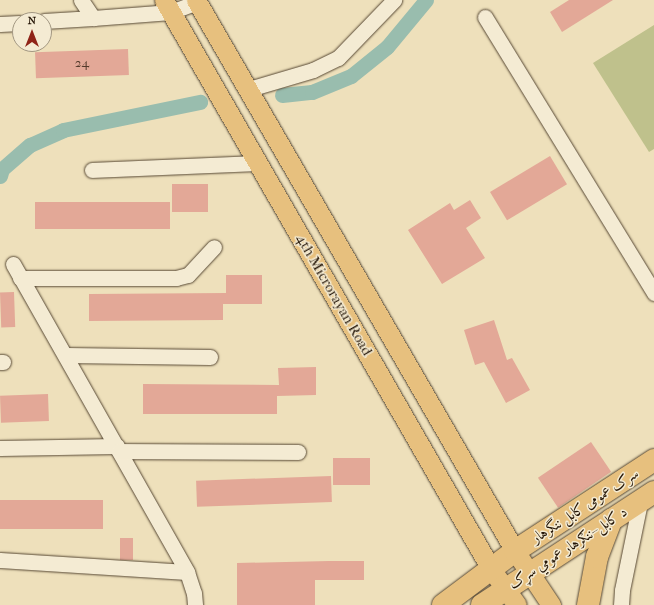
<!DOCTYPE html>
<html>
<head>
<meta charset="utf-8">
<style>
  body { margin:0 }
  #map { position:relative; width:654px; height:605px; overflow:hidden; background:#eee0bb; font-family:"IM FELL French Canon",Amiri,serif }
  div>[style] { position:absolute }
  .green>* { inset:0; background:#bfc18c }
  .canal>* { height:15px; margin:-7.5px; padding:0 7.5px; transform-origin:7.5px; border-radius:7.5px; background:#99bdae }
  .building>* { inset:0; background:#e3a897; transform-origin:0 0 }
  .roads { filter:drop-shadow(0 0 1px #574834) drop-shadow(0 0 1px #574834) }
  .minor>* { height:15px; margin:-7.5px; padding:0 7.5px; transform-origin:7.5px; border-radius:7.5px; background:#f4ebd3 }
  .major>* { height:19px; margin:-9.5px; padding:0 9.5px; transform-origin:9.5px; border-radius:9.5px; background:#e7c07e }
  .highway>* { height:22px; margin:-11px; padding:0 11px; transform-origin:11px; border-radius:11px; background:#e7c07e }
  span { translate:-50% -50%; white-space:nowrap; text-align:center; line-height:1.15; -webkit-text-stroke:3px #f4ebd3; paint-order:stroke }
  .number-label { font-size:13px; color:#543a2b }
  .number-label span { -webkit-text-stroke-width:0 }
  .street-label { font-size:15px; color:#251607 }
  .north { position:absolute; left:12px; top:12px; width:40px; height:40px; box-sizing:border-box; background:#f4ebd3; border:1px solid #a19681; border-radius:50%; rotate:0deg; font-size:11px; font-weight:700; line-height:16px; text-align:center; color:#251607 }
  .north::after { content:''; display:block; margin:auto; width:14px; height:18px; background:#8f2418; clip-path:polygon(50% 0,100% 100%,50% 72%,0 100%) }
</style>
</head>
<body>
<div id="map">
  <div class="green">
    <div style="clip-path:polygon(654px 25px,654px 149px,649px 152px,593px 63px)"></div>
  </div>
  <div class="canal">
    <div style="left:282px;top:95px;width:30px;rotate:-6deg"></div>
    <div style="left:312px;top:92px;width:42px;rotate:-22.3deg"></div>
    <div style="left:351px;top:76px;width:46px;rotate:-38.9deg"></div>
    <div style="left:387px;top:47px;width:61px;rotate:-50.3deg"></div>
    <div style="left:0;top:176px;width:7px;rotate:-74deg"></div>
    <div style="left:2px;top:169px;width:37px;rotate:-41deg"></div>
    <div style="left:30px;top:145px;width:36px;rotate:-24deg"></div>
    <div style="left:63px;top:130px;width:140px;rotate:-11.6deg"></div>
  </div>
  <div class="building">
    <div style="clip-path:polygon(569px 0,613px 0,562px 32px,550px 12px)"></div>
    <div style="left:128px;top:49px;width:26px;height:93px;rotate:88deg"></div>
    <div style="left:550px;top:156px;width:33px;height:70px;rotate:59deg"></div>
    <div style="left:172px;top:184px;width:36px;height:28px"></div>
    <div style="clip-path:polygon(470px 200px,481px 218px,466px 228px,485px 258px,442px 284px,408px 230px,450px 203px,454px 210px)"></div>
    <div style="left:35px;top:202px;width:135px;height:27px"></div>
    <div style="clip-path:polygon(226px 275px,262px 275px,262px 304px,223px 304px,223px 320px,89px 321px,89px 294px,226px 293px)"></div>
    <div style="left:14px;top:292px;width:35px;height:14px;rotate:88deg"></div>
    <div style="clip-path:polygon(494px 320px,507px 360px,512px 358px,530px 390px,506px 403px,484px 362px,475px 365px,464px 330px)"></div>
    <div style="clip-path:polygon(316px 367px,316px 395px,277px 396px,277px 414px,143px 414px,143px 384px,279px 385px,278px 368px)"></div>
    <div style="left:48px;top:394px;width:27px;height:48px;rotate:88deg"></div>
    <div style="left:591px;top:442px;width:36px;height:64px;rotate:56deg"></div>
    <div style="left:370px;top:458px;width:27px;height:37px;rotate:90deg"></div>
    <div style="left:331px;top:476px;width:26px;height:135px;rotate:88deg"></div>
    <div style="left:0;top:500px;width:103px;height:29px"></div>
    <div style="left:133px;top:538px;width:22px;height:13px;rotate:90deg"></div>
    <div style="clip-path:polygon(329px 561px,364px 561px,364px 580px,315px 580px,315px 605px,237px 605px,237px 563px)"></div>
  </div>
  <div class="roads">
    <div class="minor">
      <div style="left:81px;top:0;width:22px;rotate:56deg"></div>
      <div style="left:93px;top:18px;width:78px;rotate:-4.4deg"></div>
      <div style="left:171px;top:12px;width:28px;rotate:-21deg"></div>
      <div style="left:485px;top:17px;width:324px;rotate:58.5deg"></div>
      <div style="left:44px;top:21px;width:49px;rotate:-3.5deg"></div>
      <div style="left:0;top:24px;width:20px;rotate:-3deg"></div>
      <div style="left:249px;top:89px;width:67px;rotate:-16.5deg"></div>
      <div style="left:313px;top:70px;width:28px;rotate:-26deg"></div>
      <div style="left:338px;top:58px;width:81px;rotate:-46deg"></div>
      <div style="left:92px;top:170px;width:164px;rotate:-2.4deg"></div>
      <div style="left:13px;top:264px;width:354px;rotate:60.5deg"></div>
      <div style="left:187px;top:572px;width:22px;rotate:72deg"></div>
      <div style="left:194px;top:593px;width:12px;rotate:85deg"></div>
      <div style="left:20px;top:278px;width:156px"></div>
      <div style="left:176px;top:278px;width:12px;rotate:-14deg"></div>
      <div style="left:188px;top:275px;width:38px;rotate:-47deg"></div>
      <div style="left:66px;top:355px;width:144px;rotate:0.8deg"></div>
      <div style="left:0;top:362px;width:3px"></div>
      <div style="left:0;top:448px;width:117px;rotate:-1deg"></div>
      <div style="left:119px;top:451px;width:179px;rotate:0.3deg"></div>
      <div style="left:0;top:560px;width:187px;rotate:3.7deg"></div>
      <div style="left:621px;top:605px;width:15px;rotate:-86deg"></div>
      <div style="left:622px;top:590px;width:90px;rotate:-78.4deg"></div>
    </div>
    <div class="major">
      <div style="left:164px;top:0;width:656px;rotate:60.11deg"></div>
      <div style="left:491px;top:569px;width:44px;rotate:54.2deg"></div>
      <div style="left:196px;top:0;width:637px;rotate:59.93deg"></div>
      <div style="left:515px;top:551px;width:65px;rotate:56.3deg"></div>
    </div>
    <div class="highway">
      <div style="left:443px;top:605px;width:90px;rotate:-36.9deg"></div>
      <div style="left:515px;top:551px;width:166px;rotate:-33.2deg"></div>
      <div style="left:482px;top:605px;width:206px;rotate:-33.3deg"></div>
      <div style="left:588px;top:605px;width:49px;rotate:-79.4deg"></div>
      <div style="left:597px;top:557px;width:40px;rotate:-69deg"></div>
    </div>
  </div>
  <div class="number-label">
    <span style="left:82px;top:63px">24</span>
  </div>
  <div class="street-label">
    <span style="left:334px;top:295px;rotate:60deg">4th Microrayan Road</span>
    <span style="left:585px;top:506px;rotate:-33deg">سرک عمومی کابل ننگرهار</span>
    <span style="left:568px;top:548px;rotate:-33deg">د کابل–ننګرهار عمومي سړک</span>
  </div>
  <div class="north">N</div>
</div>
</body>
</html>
